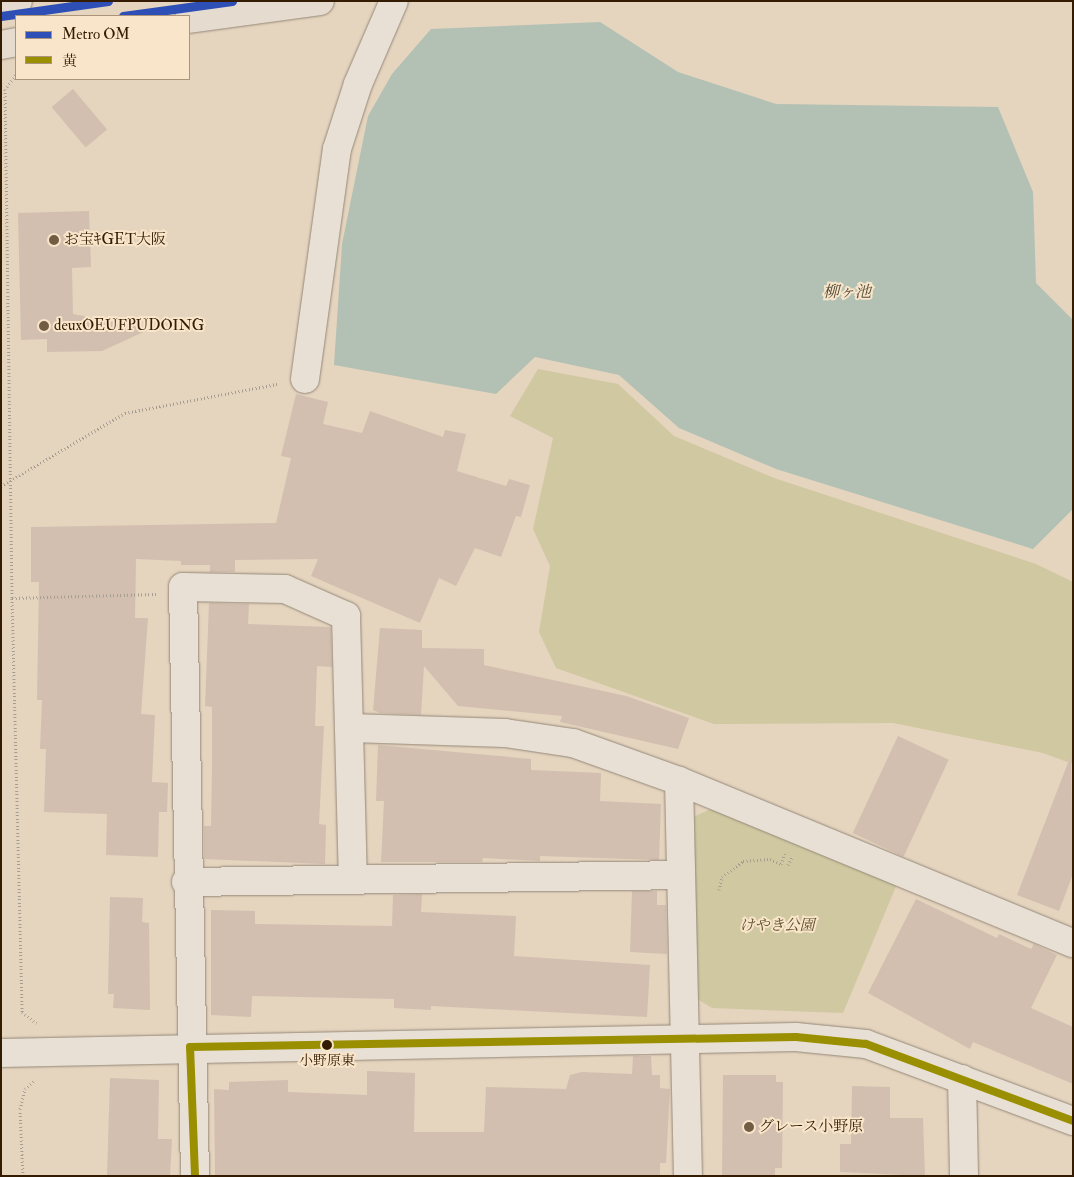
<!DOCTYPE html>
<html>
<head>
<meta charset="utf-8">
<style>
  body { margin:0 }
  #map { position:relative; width:1074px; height:1177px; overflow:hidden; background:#e5d4be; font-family:"IM FELL Double Pica","Noto Serif JP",serif }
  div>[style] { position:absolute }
  .green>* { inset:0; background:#d0c8a1 }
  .water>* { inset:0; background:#b2c1b4 }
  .building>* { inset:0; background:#d3bfb0; transform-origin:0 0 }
  .path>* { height:3px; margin-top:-1.5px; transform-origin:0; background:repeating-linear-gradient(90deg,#a59d92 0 1px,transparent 0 3.5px) }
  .roads { filter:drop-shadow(0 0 1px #948878) drop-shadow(0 0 1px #948878) }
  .minor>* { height:28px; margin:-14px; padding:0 14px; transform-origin:14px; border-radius:14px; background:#e8e0d5 }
  .major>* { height:28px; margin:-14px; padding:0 14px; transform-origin:14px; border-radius:14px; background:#e5dbce }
  .bus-1>* { height:8px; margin:-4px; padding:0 4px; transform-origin:4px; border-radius:4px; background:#9a8e01 }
  .metro-1>* { height:9px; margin:-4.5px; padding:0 4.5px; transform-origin:4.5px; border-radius:4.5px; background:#2e4fb5 }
  .dots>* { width:14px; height:14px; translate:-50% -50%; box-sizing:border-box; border:2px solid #f8e5ca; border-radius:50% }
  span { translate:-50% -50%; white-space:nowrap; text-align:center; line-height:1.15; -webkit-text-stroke:4px #f8e5ca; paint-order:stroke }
  .bus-label { font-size:14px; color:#341c02 }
  .poi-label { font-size:15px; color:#341c02 }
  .left { translate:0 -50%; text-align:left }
  .park-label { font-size:15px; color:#5d4d2a; font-style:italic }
  .water-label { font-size:16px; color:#534b36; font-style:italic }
  .frame { position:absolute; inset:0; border:2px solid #341c02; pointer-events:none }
  .legend { position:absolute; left:15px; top:15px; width:175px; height:65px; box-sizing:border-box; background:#f8e5ca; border:1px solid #aa957a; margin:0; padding:6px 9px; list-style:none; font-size:15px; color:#341c02 }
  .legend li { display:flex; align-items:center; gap:10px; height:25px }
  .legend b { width:25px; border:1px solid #aa957a }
</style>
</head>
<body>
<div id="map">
  <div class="green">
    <div style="clip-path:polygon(538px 369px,618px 384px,674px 436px,774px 478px,1036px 564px,1073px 582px,1073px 764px,1043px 753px,893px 723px,714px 724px,556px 668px,539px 632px,550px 566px,533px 529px,553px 438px,510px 416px)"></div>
    <div style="clip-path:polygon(713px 808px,897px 884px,843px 1013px,712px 1008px,694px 997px,691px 818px)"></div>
  </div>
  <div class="water">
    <div style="clip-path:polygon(600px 22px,678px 72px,776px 104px,998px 107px,1033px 192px,1036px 283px,1073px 320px,1073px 509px,1033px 549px,776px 469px,679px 428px,619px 375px,535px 357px,496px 394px,334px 365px,342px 244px,368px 116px,392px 74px,431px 29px)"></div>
  </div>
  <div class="building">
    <div style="left:73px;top:89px;width:53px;height:28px;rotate:50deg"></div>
    <div style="clip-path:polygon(89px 211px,91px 267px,72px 268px,73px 314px,150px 329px,102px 351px,47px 352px,47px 339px,21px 340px,18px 213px)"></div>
    <div style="clip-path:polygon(296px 394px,328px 402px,323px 424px,362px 433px,370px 411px,443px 437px,445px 430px,466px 434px,457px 471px,506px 486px,509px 479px,530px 485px,521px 517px,516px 516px,501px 557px,475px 548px,456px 586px,439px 578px,420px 623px,311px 576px,318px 559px,235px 560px,235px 572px,210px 572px,210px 565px,181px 565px,181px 561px,136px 559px,135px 618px,148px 618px,141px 714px,155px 715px,152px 782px,168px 783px,167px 812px,159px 812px,158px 857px,106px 855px,107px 814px,44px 812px,46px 749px,40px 749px,42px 700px,37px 700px,39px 582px,31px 582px,31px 527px,276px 523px,291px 458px,281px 456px)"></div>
    <div style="clip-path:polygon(209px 603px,249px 604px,248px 624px,331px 627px,332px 667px,317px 666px,315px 726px,324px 726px,319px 824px,326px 825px,325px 864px,204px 859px,204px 826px,211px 826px,212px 765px,212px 707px,205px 706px)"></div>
    <div style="clip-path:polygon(380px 628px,422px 630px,422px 648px,484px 649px,484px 665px,626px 696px,689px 718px,678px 749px,560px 722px,562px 716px,458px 706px,424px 666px,421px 715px,380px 713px,373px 710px)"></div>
    <div style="left:898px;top:736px;width:56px;height:107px;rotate:25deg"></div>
    <div style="clip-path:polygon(378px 745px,531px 759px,531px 770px,601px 773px,600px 801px,661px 804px,659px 860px,540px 856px,540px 861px,483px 858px,482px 862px,381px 862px,384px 801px,376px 801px)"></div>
    <div style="clip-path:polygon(1071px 755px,1073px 874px,1059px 911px,1017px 895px)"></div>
    <div style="clip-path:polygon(632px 891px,657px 891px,657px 905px,666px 905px,667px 954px,630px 952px)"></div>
    <div style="clip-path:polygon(422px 894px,421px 912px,516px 916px,514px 956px,650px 965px,647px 1017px,431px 1006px,431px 1010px,394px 1008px,394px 999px,252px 996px,251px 1017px,211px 1015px,211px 910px,255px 911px,255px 924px,392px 926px,393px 895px)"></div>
    <div style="clip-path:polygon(110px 897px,143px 898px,142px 922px,149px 923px,150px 1010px,113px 1008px,114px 994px,108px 994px)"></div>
    <div style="clip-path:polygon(916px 899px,997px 938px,999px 934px,1031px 949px,1034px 944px,1057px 955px,1031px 1008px,1073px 1027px,1073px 1084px,973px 1042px,970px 1049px,868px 993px)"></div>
    <div style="clip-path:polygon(633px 1056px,651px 1056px,652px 1075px,660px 1075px,660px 1088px,670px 1089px,666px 1163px,660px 1163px,660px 1175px,215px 1176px,214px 1089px,229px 1090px,229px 1082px,288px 1080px,288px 1092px,367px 1095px,367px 1071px,415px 1073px,414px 1132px,484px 1132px,486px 1087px,566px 1089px,570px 1075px,582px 1072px,632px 1074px)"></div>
    <div style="clip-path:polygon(723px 1075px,776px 1075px,776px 1082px,783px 1082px,782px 1168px,775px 1168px,775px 1176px,722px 1176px)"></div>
    <div style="clip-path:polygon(110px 1078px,159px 1080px,158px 1139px,172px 1139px,170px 1176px,107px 1176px)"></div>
    <div style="clip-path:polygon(852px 1086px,890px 1087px,890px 1118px,923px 1118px,925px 1176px,840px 1172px,840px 1144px,851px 1144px)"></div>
  </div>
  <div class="path">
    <div style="left:16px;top:75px;width:18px;rotate:128deg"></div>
    <div style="left:5px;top:89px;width:509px;rotate:89.21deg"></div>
    <div style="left:12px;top:598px;width:414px;rotate:88.6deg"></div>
    <div style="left:22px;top:1012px;width:18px;rotate:38deg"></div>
    <div style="left:1px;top:486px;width:144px;rotate:-30.5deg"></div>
    <div style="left:125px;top:413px;width:155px;rotate:-10.8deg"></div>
    <div style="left:12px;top:598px;width:144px;rotate:-1.6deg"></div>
    <div style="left:788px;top:865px;width:9px;rotate:-63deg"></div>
    <div style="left:719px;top:890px;width:13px;rotate:-77deg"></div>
    <div style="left:722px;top:877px;width:26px;rotate:-37deg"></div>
    <div style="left:743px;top:861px;width:27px;rotate:-4deg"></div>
    <div style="left:770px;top:859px;width:12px;rotate:24deg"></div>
    <div style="left:781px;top:864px;width:11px;rotate:-68deg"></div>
    <div style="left:23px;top:1176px;width:67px;rotate:-92.6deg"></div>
    <div style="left:20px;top:1109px;width:21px;rotate:-76deg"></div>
    <div style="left:25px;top:1089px;width:12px;rotate:-42deg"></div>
  </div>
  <div class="roads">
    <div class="minor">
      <div style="left:305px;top:379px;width:232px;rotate:-82.1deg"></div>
      <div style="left:337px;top:149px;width:68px;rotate:-72.1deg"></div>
      <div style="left:358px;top:84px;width:90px;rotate:-66.6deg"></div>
      <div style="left:351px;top:728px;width:154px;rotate:1.9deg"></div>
      <div style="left:505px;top:733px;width:69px;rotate:8.4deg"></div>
      <div style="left:573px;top:743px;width:113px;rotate:19.7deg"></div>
      <div style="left:679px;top:781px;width:426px;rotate:22.4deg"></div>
      <div style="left:679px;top:781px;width:395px;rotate:88.7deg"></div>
      <div style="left:186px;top:882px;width:492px;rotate:-0.8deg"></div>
      <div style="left:1px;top:1053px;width:795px;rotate:-1.15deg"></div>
      <div style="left:796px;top:1037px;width:70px;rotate:5.7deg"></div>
      <div style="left:866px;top:1044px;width:221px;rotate:20.4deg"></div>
      <div style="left:962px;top:1079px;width:97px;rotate:88.8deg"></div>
      <div style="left:195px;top:1176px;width:589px;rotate:-91.17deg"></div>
      <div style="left:183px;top:587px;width:102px;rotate:1.1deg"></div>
      <div style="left:285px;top:589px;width:67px;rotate:23.9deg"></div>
      <div style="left:346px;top:616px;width:262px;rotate:88.5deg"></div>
    </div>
    <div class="major">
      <div style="left:1px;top:3px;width:17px;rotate:-7deg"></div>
      <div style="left:189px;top:19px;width:132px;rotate:-7.8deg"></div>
      <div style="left:1px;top:45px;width:15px;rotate:-11deg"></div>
    </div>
  </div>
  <div class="bus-1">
    <div style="left:195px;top:1176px;width:129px;rotate:-92.2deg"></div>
    <div style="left:190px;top:1047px;width:606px;rotate:-0.95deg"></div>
    <div style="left:796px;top:1037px;width:70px;rotate:5.7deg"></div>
    <div style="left:866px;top:1044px;width:221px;rotate:20.4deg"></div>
  </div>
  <div class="metro-1">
    <div style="left:1px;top:16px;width:108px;rotate:-8deg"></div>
    <div style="left:123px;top:16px;width:110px;rotate:-7.8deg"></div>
  </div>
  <div class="dots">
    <div style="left:54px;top:240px;background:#725c44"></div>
    <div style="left:44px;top:326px;background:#725c44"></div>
    <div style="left:327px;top:1045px;background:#341c02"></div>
    <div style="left:749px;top:1127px;background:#725c44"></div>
  </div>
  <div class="bus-label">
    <span style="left:327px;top:1061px">小野原東</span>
  </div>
  <div class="poi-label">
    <span class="left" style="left:64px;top:240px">お宝ｷGET大阪</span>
    <span class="left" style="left:54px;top:326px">deuxOEUFPUDOING</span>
    <span class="left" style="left:759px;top:1127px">グレース小野原</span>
  </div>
  <div class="park-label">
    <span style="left:777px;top:926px">けやき公園</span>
  </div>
  <div class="water-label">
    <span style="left:847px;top:292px">柳ヶ池</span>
  </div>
  <div class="frame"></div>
  <ul class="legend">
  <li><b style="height:6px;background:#2e4fb5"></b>Metro OM</li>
  <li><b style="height:6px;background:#9a8e01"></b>黄</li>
  </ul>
</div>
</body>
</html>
